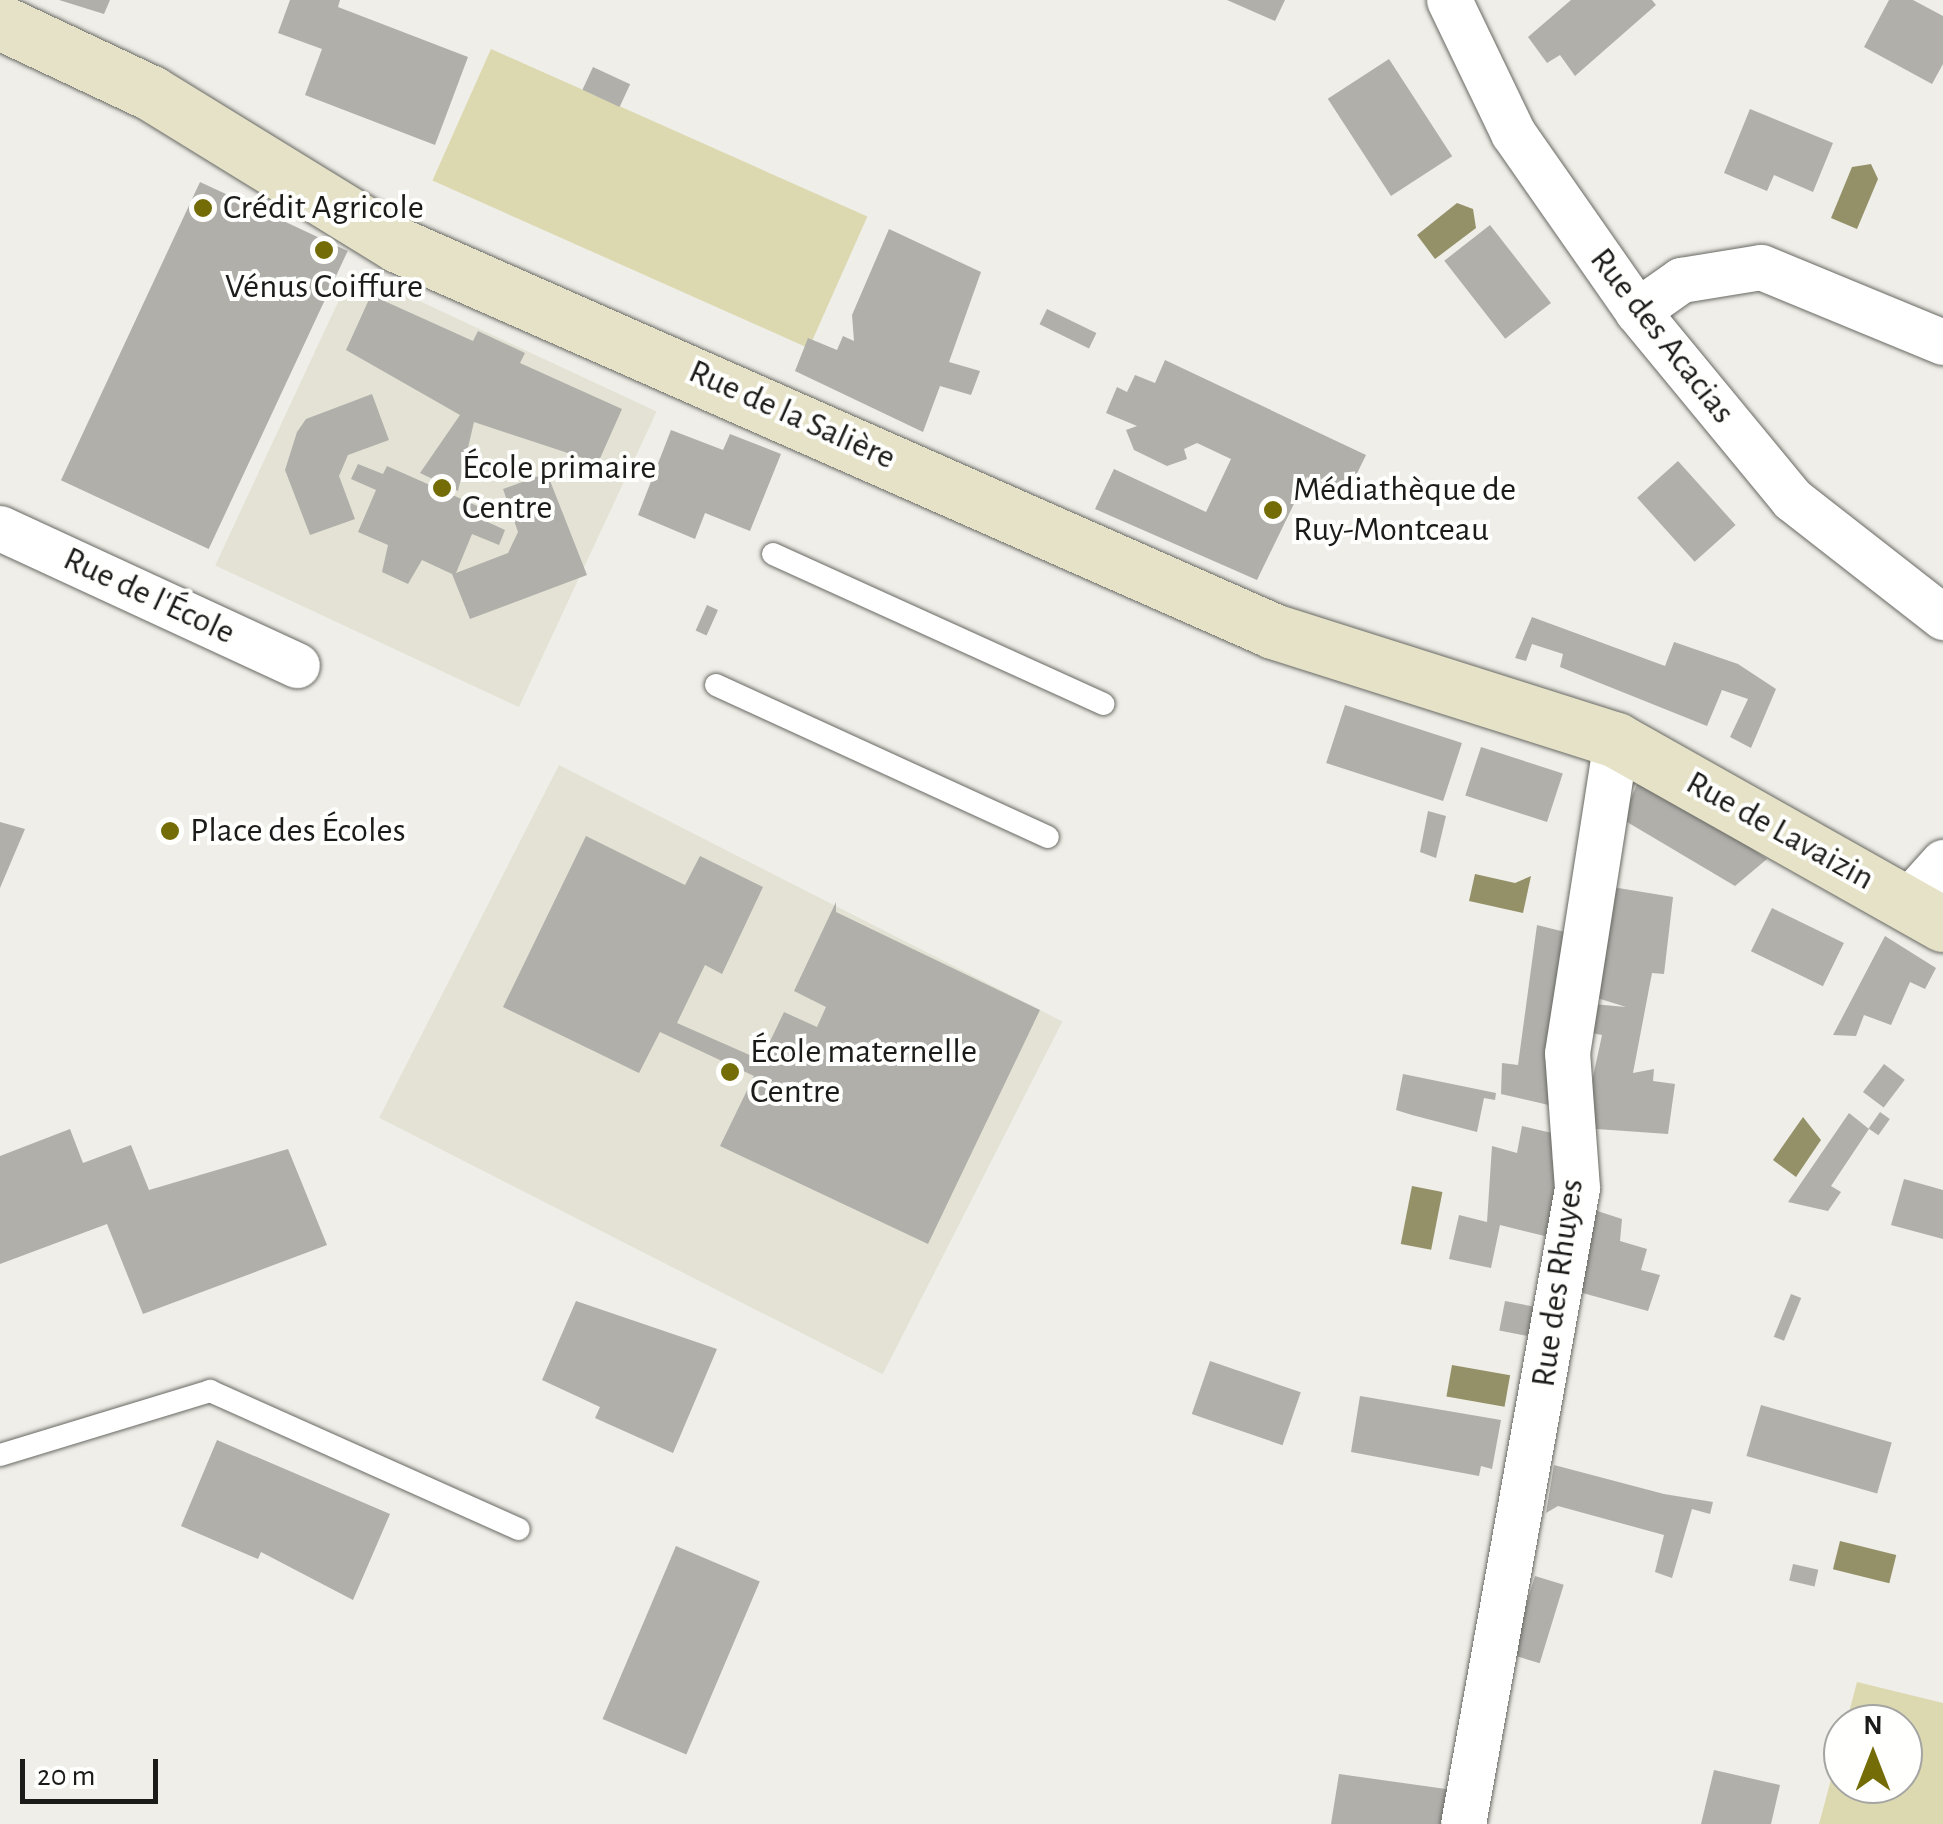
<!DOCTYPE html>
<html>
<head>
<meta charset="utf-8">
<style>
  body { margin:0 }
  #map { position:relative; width:1943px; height:1824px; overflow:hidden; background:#efeee8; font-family:"Alegreya Sans",sans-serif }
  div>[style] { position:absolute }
  .built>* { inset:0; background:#e3e2d5; transform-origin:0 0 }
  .green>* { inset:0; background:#dcd9b1; transform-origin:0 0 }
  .water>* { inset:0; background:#949169; transform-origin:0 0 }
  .building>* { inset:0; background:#b0afaa; transform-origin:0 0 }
  .roads { filter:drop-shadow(0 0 2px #696964) drop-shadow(0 0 2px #696964) }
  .service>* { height:22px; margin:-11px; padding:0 11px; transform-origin:11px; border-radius:11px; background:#fff }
  .minor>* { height:45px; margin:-22.5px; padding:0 22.5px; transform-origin:22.5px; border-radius:22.5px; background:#fff }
  .secondary>* { height:55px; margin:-27.5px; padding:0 27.5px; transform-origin:27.5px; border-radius:27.5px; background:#e5e2c8 }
  .dots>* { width:28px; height:28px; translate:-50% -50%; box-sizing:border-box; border:5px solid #fffffe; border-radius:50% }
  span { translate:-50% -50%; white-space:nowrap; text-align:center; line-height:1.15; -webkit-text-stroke:8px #fffffe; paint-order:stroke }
  .poi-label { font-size:35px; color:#1b1b19 }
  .left { translate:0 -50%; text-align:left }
  .street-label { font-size:35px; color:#1b1b19 }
  .north { position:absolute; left:1823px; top:1704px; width:100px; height:100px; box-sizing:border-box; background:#fffffe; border:2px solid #a4a4a2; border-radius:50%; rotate:0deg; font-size:28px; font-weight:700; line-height:40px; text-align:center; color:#1b1b19 }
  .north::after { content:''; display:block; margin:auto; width:35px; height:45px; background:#746c07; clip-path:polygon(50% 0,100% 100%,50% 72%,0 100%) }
  .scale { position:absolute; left:20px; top:1759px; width:138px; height:45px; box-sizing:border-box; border:5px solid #1b1b19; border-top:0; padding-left:12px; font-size:30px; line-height:35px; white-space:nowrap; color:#1b1b19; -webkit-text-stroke:8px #fffffe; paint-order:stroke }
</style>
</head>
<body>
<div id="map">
  <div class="built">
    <div style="left:353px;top:270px;width:335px;height:326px;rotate:25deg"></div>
    <div style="left:559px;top:765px;width:565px;height:396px;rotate:27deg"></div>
  </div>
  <div class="green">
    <div style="left:491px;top:49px;width:412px;height:144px;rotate:24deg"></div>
    <div style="clip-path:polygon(1857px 1682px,1943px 1703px,1943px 1824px,1819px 1824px,1843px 1735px,1843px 1784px,1903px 1784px,1903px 1724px,1846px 1724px)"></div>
  </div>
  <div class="water">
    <div style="clip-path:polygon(1871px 164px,1878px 179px,1857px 229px,1831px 218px,1852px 167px)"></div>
    <div style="clip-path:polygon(1457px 203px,1473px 209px,1476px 228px,1435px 259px,1417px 235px)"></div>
    <div style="clip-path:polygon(1475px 874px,1515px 883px,1531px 876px,1523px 913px,1469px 901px)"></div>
    <div style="clip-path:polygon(1803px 1117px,1821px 1140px,1796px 1177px,1773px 1160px)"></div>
    <div style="left:1412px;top:1186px;width:31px;height:59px;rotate:11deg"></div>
    <div style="left:1452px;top:1365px;width:59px;height:32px;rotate:10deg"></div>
    <div style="left:1840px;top:1541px;width:58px;height:29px;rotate:14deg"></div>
  </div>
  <div class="building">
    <div style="clip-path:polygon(59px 0,110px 0,104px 14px)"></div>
    <div style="clip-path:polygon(290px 0,340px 0,338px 7px,468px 57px,435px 145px,305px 95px,322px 49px,278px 33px)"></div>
    <div style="clip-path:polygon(1227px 0,1285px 0,1275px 21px)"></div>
    <div style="clip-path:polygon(1571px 0,1652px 0,1656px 5px,1575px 76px,1560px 55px,1547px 63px,1528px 37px)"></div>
    <div style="clip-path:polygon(1889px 0,1913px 0,1943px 16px,1943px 64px,1932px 84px,1864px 47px)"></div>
    <div style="left:1389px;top:59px;width:116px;height:73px;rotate:57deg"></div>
    <div style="left:593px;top:67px;width:41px;height:25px;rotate:25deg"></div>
    <div style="clip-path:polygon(1750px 109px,1833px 143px,1813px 192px,1774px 175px,1767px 191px,1724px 173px)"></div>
    <div style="left:200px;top:182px;width:163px;height:329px;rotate:25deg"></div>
    <div style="left:1490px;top:225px;width:99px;height:58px;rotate:52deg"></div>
    <div style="clip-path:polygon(889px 229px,981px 272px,949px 362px,980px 371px,971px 395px,940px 386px,923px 432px,795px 371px,808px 338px,837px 350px,843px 336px,854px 341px,852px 315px)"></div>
    <div style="clip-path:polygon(371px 295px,473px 341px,478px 331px,525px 353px,520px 363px,622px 409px,598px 463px,474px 422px,458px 491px,420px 473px,460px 415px,346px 350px)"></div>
    <div style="left:1047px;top:309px;width:55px;height:17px;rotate:26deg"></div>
    <div style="clip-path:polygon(1165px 360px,1366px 455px,1346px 496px,1307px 477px,1257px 580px,1095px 509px,1114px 469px,1206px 512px,1231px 459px,1197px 443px,1184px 449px,1187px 459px,1167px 466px,1134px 450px,1126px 430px,1137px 426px,1106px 413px,1117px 387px,1127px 392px,1135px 375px,1155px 383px)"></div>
    <div style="clip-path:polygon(372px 394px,389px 440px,348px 455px,339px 476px,355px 519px,310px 535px,285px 470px,297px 432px,306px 419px)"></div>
    <div style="clip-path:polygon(671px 430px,723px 450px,730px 434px,781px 454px,750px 531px,705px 513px,695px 539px,638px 515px)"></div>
    <div style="left:1678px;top:461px;width:86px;height:55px;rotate:48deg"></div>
    <div style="clip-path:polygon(358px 464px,383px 474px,387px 466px,484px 509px,479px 518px,505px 530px,499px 545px,472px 534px,456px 573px,508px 553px,518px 532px,503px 489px,547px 473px,587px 575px,470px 619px,452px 574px,422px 560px,408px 584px,382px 572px,388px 545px,358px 532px,376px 490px,351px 479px)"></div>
    <div style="left:707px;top:605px;width:12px;height:28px;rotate:24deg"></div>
    <div style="clip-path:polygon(1532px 617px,1665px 666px,1674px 642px,1738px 664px,1776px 689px,1751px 748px,1730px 737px,1748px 699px,1722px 690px,1707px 726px,1560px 667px,1563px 654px,1532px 644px,1526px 661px,1515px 658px)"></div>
    <div style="left:1345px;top:705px;width:123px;height:61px;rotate:18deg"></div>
    <div style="left:1481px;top:747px;width:86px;height:51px;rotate:18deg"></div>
    <div style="clip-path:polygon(1639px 780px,1741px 841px,1767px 859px,1735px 886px,1622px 819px)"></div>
    <div style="clip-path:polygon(1428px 811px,1446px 816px,1436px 858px,1420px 852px)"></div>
    <div style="clip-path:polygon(0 822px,25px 829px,0 888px)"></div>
    <div style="clip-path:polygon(586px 836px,685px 885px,700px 856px,763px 887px,722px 974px,705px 965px,677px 1023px,761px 1060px,784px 1012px,817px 1027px,826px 1007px,794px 991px,836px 902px,836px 912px,1040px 1010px,928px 1244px,720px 1146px,754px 1076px,660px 1032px,639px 1073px,503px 1007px)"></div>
    <div style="clip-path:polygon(1612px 887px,1673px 897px,1664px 974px,1652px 973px,1633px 1073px,1654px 1069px,1653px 1081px,1675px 1084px,1668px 1134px,1582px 1128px,1602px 1035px,1591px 1033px,1593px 1004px,1626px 1007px,1594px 997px)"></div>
    <div style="left:1772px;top:908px;width:80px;height:48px;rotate:26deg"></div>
    <div style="clip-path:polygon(1537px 925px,1573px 934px,1553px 1106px,1501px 1094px,1502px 1063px,1518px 1065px)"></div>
    <div style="clip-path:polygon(1885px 936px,1936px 968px,1925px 989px,1910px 982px,1891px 1025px,1864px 1015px,1856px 1036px,1833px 1035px)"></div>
    <div style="left:1884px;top:1064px;width:26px;height:35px;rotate:37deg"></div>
    <div style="clip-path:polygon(1403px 1074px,1496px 1093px,1495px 1100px,1484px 1098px,1477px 1132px,1412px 1115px,1396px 1110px)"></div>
    <div style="left:1880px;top:1112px;width:12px;height:20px;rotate:35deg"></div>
    <div style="clip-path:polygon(1849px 1113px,1869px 1129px,1831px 1186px,1841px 1192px,1828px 1211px,1788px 1202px)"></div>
    <div style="clip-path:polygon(1522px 1126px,1552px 1133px,1552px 1160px,1562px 1163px,1553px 1238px,1500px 1225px,1491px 1268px,1449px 1259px,1459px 1215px,1487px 1222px,1492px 1146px,1517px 1153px)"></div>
    <div style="clip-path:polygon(70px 1129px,83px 1163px,131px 1145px,149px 1190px,288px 1149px,327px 1245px,143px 1314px,107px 1224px,0 1264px,0 1156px)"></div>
    <div style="clip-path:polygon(1904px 1179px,1943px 1190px,1943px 1239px,1891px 1225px)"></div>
    <div style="clip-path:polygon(1585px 1207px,1622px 1219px,1620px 1241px,1647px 1249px,1641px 1270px,1660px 1275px,1648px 1311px,1579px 1292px)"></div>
    <div style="left:1791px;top:1294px;width:11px;height:46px;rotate:22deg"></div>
    <div style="clip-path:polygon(576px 1301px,717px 1349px,673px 1453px,595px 1418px,600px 1407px,542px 1380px)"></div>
    <div style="left:1505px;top:1301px;width:43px;height:30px;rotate:11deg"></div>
    <div style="left:1210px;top:1361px;width:96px;height:56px;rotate:19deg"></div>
    <div style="clip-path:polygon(1360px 1396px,1501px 1420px,1492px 1469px,1481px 1466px,1479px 1476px,1351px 1452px)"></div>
    <div style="left:1761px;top:1405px;width:136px;height:53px;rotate:16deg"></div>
    <div style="clip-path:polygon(217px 1440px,390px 1514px,353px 1600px,261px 1552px,258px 1559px,181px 1526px)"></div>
    <div style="clip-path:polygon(1554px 1465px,1664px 1494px,1713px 1502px,1710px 1514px,1692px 1509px,1672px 1578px,1655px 1572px,1664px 1535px,1558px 1506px,1546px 1513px)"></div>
    <div style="left:676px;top:1546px;width:91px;height:188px;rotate:23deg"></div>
    <div style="left:1793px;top:1564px;width:26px;height:17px;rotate:13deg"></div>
    <div style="left:1535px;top:1576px;width:30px;height:82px;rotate:17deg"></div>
    <div style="clip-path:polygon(1714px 1770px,1780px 1785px,1771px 1824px,1701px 1824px)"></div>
    <div style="clip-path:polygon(1339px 1774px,1453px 1790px,1448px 1824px,1331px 1824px)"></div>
  </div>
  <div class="roads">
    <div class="service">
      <div style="left:773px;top:554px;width:363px;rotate:24.4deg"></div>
      <div style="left:716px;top:685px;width:365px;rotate:24.6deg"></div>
      <div style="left:0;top:1455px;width:220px;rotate:-16.9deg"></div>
      <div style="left:210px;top:1391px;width:338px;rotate:24.1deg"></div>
    </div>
    <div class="minor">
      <div style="left:1449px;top:0;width:148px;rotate:64.3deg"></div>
      <div style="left:1513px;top:133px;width:217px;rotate:55.1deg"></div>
      <div style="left:1637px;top:311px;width:244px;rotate:50.5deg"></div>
      <div style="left:1792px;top:499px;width:192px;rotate:38deg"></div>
      <div style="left:1637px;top:311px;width:54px;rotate:-35.2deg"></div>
      <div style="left:1681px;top:280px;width:81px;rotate:-9.2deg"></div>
      <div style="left:1761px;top:267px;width:197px;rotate:22.4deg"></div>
      <div style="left:0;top:528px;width:327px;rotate:24.8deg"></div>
      <div style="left:1907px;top:902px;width:54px;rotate:-48deg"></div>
      <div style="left:1463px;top:1824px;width:646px;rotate:-79.84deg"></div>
      <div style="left:1577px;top:1188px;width:135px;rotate:-94.2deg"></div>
      <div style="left:1567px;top:1053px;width:317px;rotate:-81.1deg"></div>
    </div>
    <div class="secondary">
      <div style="left:0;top:22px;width:167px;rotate:25.2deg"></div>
      <div style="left:151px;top:93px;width:290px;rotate:31.6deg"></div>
      <div style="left:398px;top:245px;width:956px;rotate:23.8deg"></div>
      <div style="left:1273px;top:631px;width:360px;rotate:17.6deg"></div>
      <div style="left:1616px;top:740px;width:375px;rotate:29.4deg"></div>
    </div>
  </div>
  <div class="dots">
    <div style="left:203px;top:208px;background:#746c07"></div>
    <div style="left:324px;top:250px;background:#746c07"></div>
    <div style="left:442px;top:488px;background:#746c07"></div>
    <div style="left:1273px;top:510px;background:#746c07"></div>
    <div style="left:170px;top:831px;background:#746c07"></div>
    <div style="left:730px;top:1072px;background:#746c07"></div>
  </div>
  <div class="poi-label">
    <span class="left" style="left:223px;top:208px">Crédit Agricole</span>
    <span style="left:324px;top:287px">Vénus Coiffure</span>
    <span class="left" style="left:462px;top:488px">École primaire<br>Centre</span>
    <span class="left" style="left:1293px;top:510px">Médiathèque de<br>Ruy-Montceau</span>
    <span class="left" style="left:190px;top:831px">Place des Écoles</span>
    <span class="left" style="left:750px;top:1072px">École maternelle<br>Centre</span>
  </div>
  <div class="street-label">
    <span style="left:1662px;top:336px;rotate:52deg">Rue des Acacias</span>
    <span style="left:792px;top:415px;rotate:24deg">Rue de la Salière</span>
    <span style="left:149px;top:596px;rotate:25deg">Rue de l'École</span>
    <span style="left:1780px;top:831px;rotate:29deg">Rue de Lavaizin</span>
    <span style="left:1558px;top:1283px;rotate:-82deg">Rue des Rhuyes</span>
  </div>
  <div class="north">N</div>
  <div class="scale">20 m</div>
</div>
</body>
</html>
